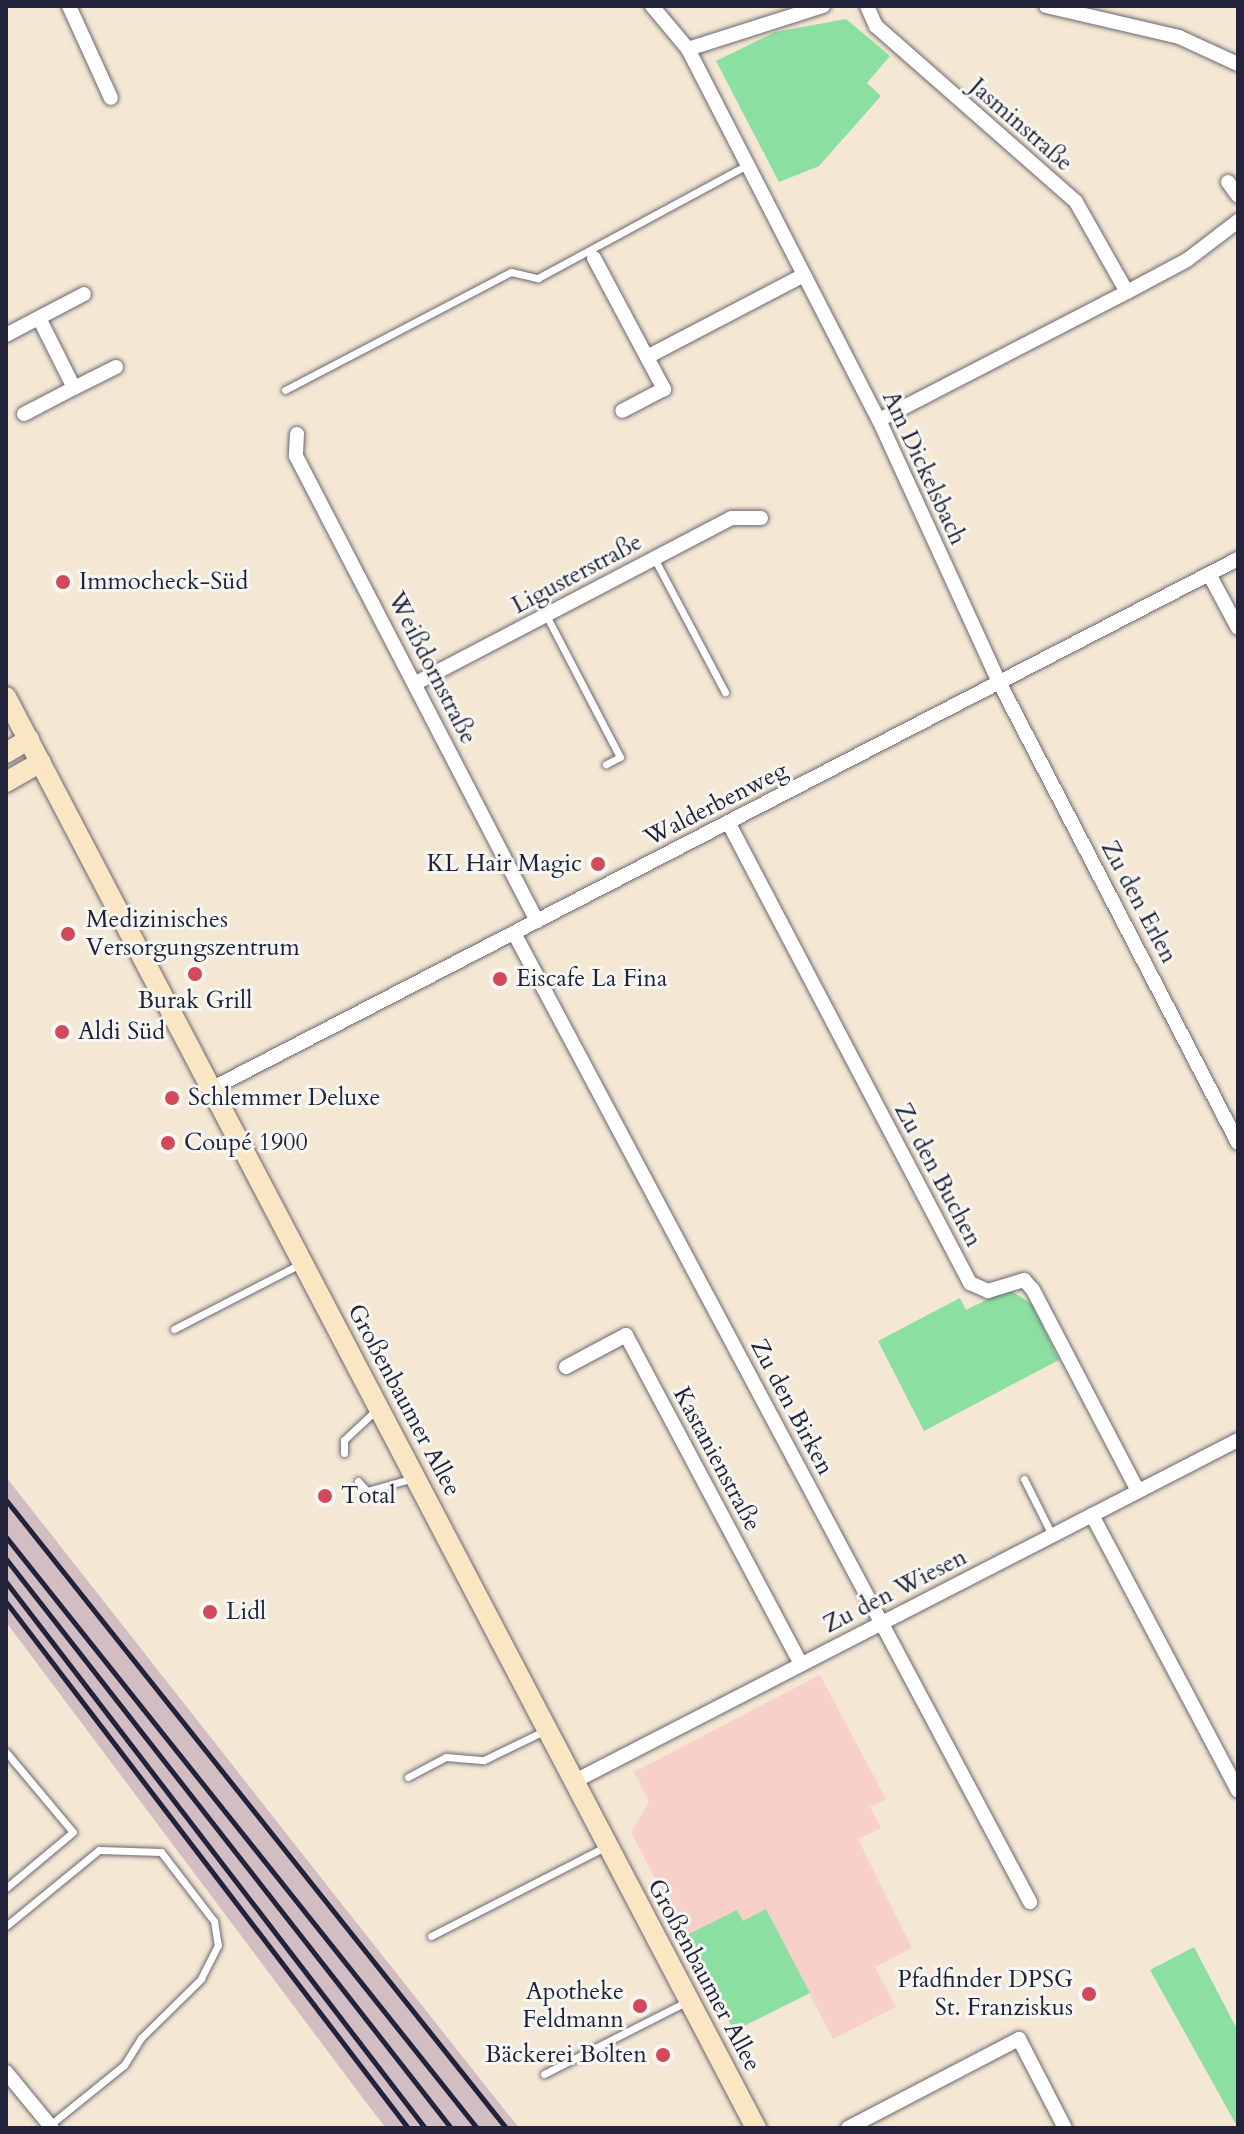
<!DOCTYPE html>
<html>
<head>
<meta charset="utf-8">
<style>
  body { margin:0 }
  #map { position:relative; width:1244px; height:2134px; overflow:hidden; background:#f4e7d3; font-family:Cardo,serif }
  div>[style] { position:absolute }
  .built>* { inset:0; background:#f7d0ca }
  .industrial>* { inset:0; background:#d2bec2 }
  .green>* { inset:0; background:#8bdfa0 }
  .roads { filter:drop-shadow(0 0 2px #6c6770) drop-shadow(0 0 2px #6c6770) }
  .lane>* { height:7px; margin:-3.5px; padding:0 3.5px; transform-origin:3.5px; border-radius:3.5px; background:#fff }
  .street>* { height:14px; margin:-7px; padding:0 7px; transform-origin:7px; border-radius:7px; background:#fff }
  .secondary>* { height:20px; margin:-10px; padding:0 10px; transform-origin:10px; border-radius:10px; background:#fbe6c3 }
  .rail>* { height:5px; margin:-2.5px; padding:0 2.5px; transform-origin:2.5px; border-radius:2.5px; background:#22223b }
  .dots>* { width:22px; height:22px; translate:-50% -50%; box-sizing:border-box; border:4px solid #f6f6f2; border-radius:50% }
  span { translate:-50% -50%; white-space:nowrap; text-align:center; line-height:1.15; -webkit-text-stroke:6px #f6f6f2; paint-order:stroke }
  .street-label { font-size:24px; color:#22223b }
  .poi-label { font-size:24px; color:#22223b }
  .left { translate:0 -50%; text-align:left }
  .right { translate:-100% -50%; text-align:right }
  .frame { position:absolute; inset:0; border:8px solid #22223b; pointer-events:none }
</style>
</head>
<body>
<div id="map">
  <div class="built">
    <div style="clip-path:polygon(820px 1675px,886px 1799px,870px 1807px,881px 1828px,858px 1839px,912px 1948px,875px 1967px,896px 2007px,833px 2039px,809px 1993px,734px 2031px,631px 1832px,649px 1802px,634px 1772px)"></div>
  </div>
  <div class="industrial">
    <div style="clip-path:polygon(6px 1477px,337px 1898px,519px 2128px,386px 2128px,368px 2105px,6px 1622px)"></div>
  </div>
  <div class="green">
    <div style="clip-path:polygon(846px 19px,890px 56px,867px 83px,881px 96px,819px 166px,779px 182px,716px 61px,775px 32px)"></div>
    <div style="clip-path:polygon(1008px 1289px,1032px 1304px,1059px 1360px,924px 1431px,878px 1341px,960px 1298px,966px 1310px)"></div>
    <div style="clip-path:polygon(766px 1909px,810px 1993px,734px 2031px,685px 1936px,737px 1910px,743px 1921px)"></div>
    <div style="clip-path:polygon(1194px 1947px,1238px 2031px,1238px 2128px,1150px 1970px)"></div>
  </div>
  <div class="roads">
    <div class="lane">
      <div style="left:285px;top:390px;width:255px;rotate:-27.6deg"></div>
      <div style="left:511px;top:272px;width:28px;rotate:13deg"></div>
      <div style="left:538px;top:278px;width:238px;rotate:-28.4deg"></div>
      <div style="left:654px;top:558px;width:152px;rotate:62.1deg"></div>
      <div style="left:546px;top:615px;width:160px;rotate:62.5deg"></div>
      <div style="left:620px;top:757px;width:16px;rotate:153deg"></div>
      <div style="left:174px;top:1329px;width:142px;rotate:-27.3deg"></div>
      <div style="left:344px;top:1453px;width:13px;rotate:-90deg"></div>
      <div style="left:344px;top:1440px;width:45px;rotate:-43.2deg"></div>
      <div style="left:1024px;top:1479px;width:63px;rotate:63.4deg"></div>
      <div style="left:358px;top:1481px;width:13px;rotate:48deg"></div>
      <div style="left:367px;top:1491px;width:49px;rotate:-15.5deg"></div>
      <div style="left:6px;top:1752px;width:104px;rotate:50.1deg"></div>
      <div style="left:73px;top:1832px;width:87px;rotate:140.1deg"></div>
      <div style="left:408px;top:1777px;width:43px;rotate:-27.8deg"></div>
      <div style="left:446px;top:1757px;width:38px;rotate:5deg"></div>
      <div style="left:484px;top:1760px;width:69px;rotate:-25.8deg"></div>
      <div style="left:6px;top:1926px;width:120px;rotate:-39.3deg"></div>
      <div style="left:99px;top:1850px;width:62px;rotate:1.8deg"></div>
      <div style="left:161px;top:1852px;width:87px;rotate:52.5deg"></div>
      <div style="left:214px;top:1921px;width:24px;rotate:81deg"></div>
      <div style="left:218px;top:1945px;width:38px;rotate:117deg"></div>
      <div style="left:201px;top:1979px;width:84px;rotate:135.5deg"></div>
      <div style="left:141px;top:2038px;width:32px;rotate:122deg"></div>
      <div style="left:124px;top:2065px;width:95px;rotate:141deg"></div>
      <div style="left:431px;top:1936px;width:198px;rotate:-27.1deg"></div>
      <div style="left:544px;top:2074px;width:159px;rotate:-26.9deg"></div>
    </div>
    <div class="street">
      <div style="left:69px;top:6px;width:101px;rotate:65.5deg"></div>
      <div style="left:652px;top:6px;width:56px;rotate:50.1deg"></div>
      <div style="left:688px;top:49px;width:417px;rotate:62.8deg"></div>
      <div style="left:879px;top:420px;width:288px;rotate:65.4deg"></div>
      <div style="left:999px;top:682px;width:519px;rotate:62.6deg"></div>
      <div style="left:867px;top:6px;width:22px;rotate:66deg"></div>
      <div style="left:876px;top:26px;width:266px;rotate:41.3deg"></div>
      <div style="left:1076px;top:202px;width:103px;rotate:60.5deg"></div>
      <div style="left:1127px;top:292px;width:279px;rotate:152.7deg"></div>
      <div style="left:1046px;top:6px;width:137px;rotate:13.1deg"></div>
      <div style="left:1179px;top:37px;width:65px;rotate:24.6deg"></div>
      <div style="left:688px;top:49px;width:142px;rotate:-17.7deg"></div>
      <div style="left:1228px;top:182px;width:17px;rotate:54deg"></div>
      <div style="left:594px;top:258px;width:149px;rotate:61.9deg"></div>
      <div style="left:664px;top:389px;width:47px;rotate:152.4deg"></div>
      <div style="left:1127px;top:292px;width:68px;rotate:-28.1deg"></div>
      <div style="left:1187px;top:260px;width:64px;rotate:-37.4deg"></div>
      <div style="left:39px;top:318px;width:78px;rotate:63.4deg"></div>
      <div style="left:74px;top:388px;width:47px;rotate:-26.6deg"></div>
      <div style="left:6px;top:335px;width:88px;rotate:-27.7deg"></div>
      <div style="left:647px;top:357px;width:177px;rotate:-27.6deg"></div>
      <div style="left:24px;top:414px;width:56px;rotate:-27.5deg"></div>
      <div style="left:297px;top:434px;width:22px;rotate:93deg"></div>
      <div style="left:296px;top:456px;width:524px;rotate:62.6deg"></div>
      <div style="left:1209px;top:574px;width:61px;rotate:61.8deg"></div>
      <div style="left:416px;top:683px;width:356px;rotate:-27.6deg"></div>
      <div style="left:732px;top:518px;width:29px"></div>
      <div style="left:728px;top:822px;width:521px;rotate:62.3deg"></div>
      <div style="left:970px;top:1283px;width:20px;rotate:24deg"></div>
      <div style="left:988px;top:1291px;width:38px;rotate:-17deg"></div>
      <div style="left:1024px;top:1280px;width:13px;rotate:48deg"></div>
      <div style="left:1033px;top:1290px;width:227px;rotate:62.4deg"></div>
      <div style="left:514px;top:933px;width:1098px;rotate:61.96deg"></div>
      <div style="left:213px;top:1088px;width:1153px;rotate:-27.3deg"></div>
      <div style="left:566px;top:1367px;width:68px;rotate:-28.1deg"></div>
      <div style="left:626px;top:1335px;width:373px;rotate:62deg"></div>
      <div style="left:1092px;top:1515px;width:312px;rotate:62.1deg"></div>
      <div style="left:573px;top:1782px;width:748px;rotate:-27.22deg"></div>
      <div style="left:6px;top:2072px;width:72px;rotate:50.6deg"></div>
      <div style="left:848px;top:2128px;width:193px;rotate:-27.5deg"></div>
      <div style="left:1019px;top:2039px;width:100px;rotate:62.7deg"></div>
    </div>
    <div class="secondary">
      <div style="left:6px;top:697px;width:1616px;rotate:62.34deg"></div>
      <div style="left:6px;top:753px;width:27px;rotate:-31deg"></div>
      <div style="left:6px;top:782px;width:40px;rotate:-29.7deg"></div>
    </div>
  </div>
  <div class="rail">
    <div style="left:6px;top:1500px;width:803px;rotate:51.47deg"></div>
    <div style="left:6px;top:1537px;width:756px;rotate:51.45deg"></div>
    <div style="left:6px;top:1559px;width:722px;rotate:51.97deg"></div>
    <div style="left:6px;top:1582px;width:688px;rotate:52.5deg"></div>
    <div style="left:6px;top:1602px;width:662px;rotate:52.61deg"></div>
  </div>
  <div class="dots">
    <div style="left:63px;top:582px;background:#d1495b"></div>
    <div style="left:598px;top:864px;background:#d1495b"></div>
    <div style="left:68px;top:934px;background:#d1495b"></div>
    <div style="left:195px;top:974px;background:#d1495b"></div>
    <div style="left:500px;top:979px;background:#d1495b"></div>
    <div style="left:62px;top:1032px;background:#d1495b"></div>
    <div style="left:172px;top:1098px;background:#d1495b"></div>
    <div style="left:168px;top:1143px;background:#d1495b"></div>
    <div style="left:325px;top:1496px;background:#d1495b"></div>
    <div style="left:210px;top:1612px;background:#d1495b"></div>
    <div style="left:1089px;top:1994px;background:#d1495b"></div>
    <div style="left:640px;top:2006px;background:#d1495b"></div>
    <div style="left:663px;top:2055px;background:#d1495b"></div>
  </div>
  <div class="street-label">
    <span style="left:1021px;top:125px;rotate:41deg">Jasminstraße</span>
    <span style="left:924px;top:468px;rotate:65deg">Am Dickelsbach</span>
    <span style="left:577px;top:574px;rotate:-28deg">Ligusterstraße</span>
    <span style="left:432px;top:668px;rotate:63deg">Weißdornstraße</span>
    <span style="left:716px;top:804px;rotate:-27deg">Walderbenweg</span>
    <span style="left:1139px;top:902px;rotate:62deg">Zu den Erlen</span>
    <span style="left:938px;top:1175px;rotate:62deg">Zu den Buchen</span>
    <span style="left:404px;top:1400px;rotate:62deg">Großenbaumer Allee</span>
    <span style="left:792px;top:1407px;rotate:62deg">Zu den Birken</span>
    <span style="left:717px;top:1459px;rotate:62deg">Kastanienstraße</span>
    <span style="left:895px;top:1591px;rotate:-27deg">Zu den Wiesen</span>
    <span style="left:704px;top:1975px;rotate:62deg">Großenbaumer Allee</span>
  </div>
  <div class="poi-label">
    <span class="left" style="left:79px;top:582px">Immocheck-Süd</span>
    <span class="right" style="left:582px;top:864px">KL Hair Magic</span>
    <span class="left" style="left:86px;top:934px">Medizinisches<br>Versorgungszentrum</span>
    <span class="left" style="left:516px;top:979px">Eiscafe La Fina</span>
    <span style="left:195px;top:1001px">Burak Grill</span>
    <span class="left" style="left:78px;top:1032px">Aldi Süd</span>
    <span class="left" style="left:188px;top:1098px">Schlemmer Deluxe</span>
    <span class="left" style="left:184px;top:1143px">Coupé 1900</span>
    <span class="left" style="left:341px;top:1496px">Total</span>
    <span class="left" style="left:226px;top:1612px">Lidl</span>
    <span class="right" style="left:1073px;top:1994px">Pfadfinder DPSG<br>St. Franziskus</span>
    <span class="right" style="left:624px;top:2006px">Apotheke<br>Feldmann</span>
    <span class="right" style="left:647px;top:2055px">Bäckerei Bolten</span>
  </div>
  <div class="frame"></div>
</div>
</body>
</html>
